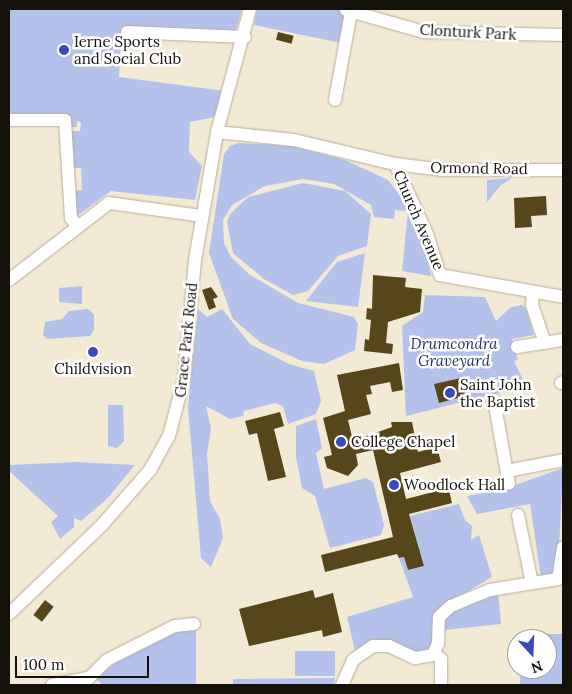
<!DOCTYPE html>
<html>
<head>
<meta charset="utf-8">
<style>
  body { margin:0 }
  #map { position:relative; width:572px; height:694px; overflow:hidden; background:#f3ead5; font-family:Lora,serif }
  div>[style] { position:absolute }
  .green>* { inset:0; background:#b4c1eb; transform-origin:0 0 }
  .building>* { inset:0; background:#56461a; transform-origin:0 0 }
  .roads { filter:drop-shadow(0 0 1px #b5ad99) drop-shadow(0 0 1px #b5ad99) }
  .minor>* { height:12px; margin:-6px; padding:0 6px; transform-origin:6px; border-radius:6px; background:#fff }
  .dots>* { width:14px; height:14px; translate:-50% -50%; box-sizing:border-box; border:2px solid #fff; border-radius:50% }
  span { translate:-50% -50%; white-space:nowrap; text-align:center; line-height:1.15; -webkit-text-stroke:5px #fff; paint-order:stroke }
  .street-label { font-size:15px; color:#14110a }
  .poi-label { font-size:15px; color:#14110a }
  .left { translate:0 -50%; text-align:left }
  .park-label { font-size:15px; color:#253066; font-style:italic }
  .frame { position:absolute; inset:0; border:10px solid #14110a; pointer-events:none }
  .north { position:absolute; left:507px; top:629px; width:50px; height:50px; box-sizing:border-box; background:#fff; border:1px solid #a1a09d; border-radius:50%; rotate:160deg; font-size:14px; font-weight:700; line-height:20px; text-align:center; color:#14110a }
  .north::after { content:''; display:block; margin:auto; width:18px; height:22px; background:#3a4abd; clip-path:polygon(50% 0,100% 100%,50% 72%,0 100%) }
  .scale { position:absolute; left:15px; top:656px; width:134px; height:22px; box-sizing:border-box; border:2px solid #14110a; border-top:0; padding-left:6px; font-size:15px; line-height:18px; white-space:nowrap; color:#14110a; -webkit-text-stroke:4px #fff; paint-order:stroke }
</style>
</head>
<body>
<div id="map">
  <div class="green">
    <div style="clip-path:polygon(9px 9px,242px 9px,235px 33px,121px 30px,119px 77px,225px 91px,216px 117px,190px 122px,189px 152px,202px 166px,195px 200px,111px 191px,77px 216px,74px 191px,82px 190px,81px 168px,73px 168px,72px 131px,80px 131px,81px 123px,77px 121px,77px 127px,72px 127px,9px 117px)"></div>
    <div style="clip-path:polygon(257px 9px,346px 9px,341px 43px,254px 25px)"></div>
    <div style="clip-path:polygon(239px 143px,291px 146px,345px 160px,388px 180px,407px 205px,425px 244px,431px 276px,402px 271px,408px 211px,395px 210px,394px 219px,374px 217px,371px 205px,334px 184px,303px 179px,265px 186px,232px 205px,223px 220px,224px 243px,231px 257px,250px 275px,298px 303px,354px 317px,358px 324px,355px 350px,324px 364px,302px 361px,261px 343px,233px 319px,209px 253px,224px 154px,230px 146px)"></div>
    <div style="clip-path:polygon(512px 178px,501px 185px,487px 202px,487px 180px)"></div>
    <div style="clip-path:polygon(303px 183px,345px 191px,371px 214px,367px 246px,338px 256px,308px 291px,293px 295px,264px 279px,233px 253px,227px 222px,230px 214px,248px 197px)"></div>
    <div style="clip-path:polygon(365px 253px,358px 307px,306px 301px,337px 262px)"></div>
    <div style="clip-path:polygon(82px 286px,82px 304px,59px 302px,59px 288px)"></div>
    <div style="clip-path:polygon(425px 295px,485px 297px,496px 321px,511px 307px,522px 305px,526px 309px,534px 335px,512px 339px,518px 360px,514px 361px,526px 386px,406px 416px,402px 326px,423px 312px)"></div>
    <div style="clip-path:polygon(88px 309px,94px 314px,94px 330px,90px 336px,47px 339px,43px 335px,45px 322px,62px 319px,69px 311px)"></div>
    <div style="clip-path:polygon(198px 309px,207px 317px,222px 309px,250px 344px,289px 364px,314px 371px,321px 401px,316px 414px,288px 424px,283px 406px,275px 403px,244px 411px,243px 416px,230px 419px,206px 406px,211px 428px,207px 454px,210px 501px,220px 519px,223px 538px,211px 567px,201px 558px,188px 407px)"></div>
    <div style="clip-path:polygon(108px 405px,123px 405px,124px 441px,117px 448px,108px 446px)"></div>
    <div style="clip-path:polygon(316px 419px,322px 448px,316px 453px,324px 489px,366px 478px,373px 482px,384px 525px,381px 535px,330px 548px,315px 496px,302px 488px,296px 457px,296px 426px)"></div>
    <div style="clip-path:polygon(77px 462px,135px 465px,107px 499px,81px 521px,74px 518px,74px 527px,60px 539px,51px 522px,58px 516px,9px 471px,9px 465px)"></div>
    <div style="clip-path:polygon(563px 468px,558px 569px,554px 576px,541px 578px,530px 504px,477px 514px,467px 496px,504px 489px)"></div>
    <div style="clip-path:polygon(459px 504px,465px 520px,472px 526px,471px 540px,479px 535px,492px 577px,438px 609px,431px 651px,421px 654px,369px 642px,355px 650px,347px 617px,413px 597px,399px 558px,404px 557px,408px 570px,424px 566px,421px 555px,411px 557px,419px 548px,410px 516px)"></div>
    <div style="clip-path:polygon(498px 592px,501px 624px,445px 630px,445px 618px,454px 612px)"></div>
    <div style="clip-path:polygon(196px 627px,196px 685px,102px 685px,96px 678px,124px 656px,180px 629px)"></div>
    <div style="clip-path:polygon(521px 634px,563px 634px,563px 685px,520px 685px,521px 669px,547px 669px,547px 639px,521px 639px)"></div>
    <div style="left:295px;top:651px;width:40px;height:25px"></div>
    <div style="clip-path:polygon(335px 678px,334px 685px,233px 685px,233px 679px)"></div>
  </div>
  <div class="building">
    <div style="left:278px;top:32px;width:16px;height:8px;rotate:14deg"></div>
    <div style="clip-path:polygon(546px 196px,547px 215px,531px 216px,532px 227px,515px 228px,514px 198px)"></div>
    <div style="clip-path:polygon(373px 275px,406px 278px,405px 287px,422px 289px,420px 312px,388px 322px,386px 343px,393px 344px,392px 354px,364px 351px,365px 339px,369px 340px,371px 320px,366px 319px,367px 308px,372px 309px)"></div>
    <div style="clip-path:polygon(211px 287px,218px 297px,213px 299px,216px 307px,209px 310px,202px 290px)"></div>
    <div style="clip-path:polygon(399px 363px,403px 390px,392px 392px,390px 382px,370px 386px,372px 394px,366px 395px,371px 414px,348px 420px,353px 441px,392px 427px,391px 422px,412px 422px,418px 452px,437px 447px,441px 462px,400px 473px,406px 499px,441px 490px,439px 484px,447px 482px,452px 503px,409px 514px,424px 566px,408px 570px,404px 557px,399px 558px,397px 554px,325px 572px,321px 555px,393px 537px,373px 450px,356px 454px,358px 465px,348px 476px,327px 468px,324px 457px,332px 455px,323px 418px,345px 411px,337px 375px)"></div>
    <div style="clip-path:polygon(461px 378px,462px 382px,466px 381px,465px 396px,439px 403px,434px 384px)"></div>
    <div style="clip-path:polygon(280px 412px,284px 426px,274px 429px,286px 477px,268px 481px,257px 433px,249px 435px,245px 421px)"></div>
    <div style="clip-path:polygon(313px 590px,315px 598px,333px 593px,342px 632px,323px 637px,322px 630px,249px 646px,239px 609px)"></div>
    <div style="left:45px;top:600px;width:11px;height:19px;rotate:38deg"></div>
  </div>
  <div class="roads">
    <div class="minor">
      <div style="left:346px;top:10px;width:81px;rotate:15.8deg"></div>
      <div style="left:424px;top:32px;width:139px;rotate:1.2deg"></div>
      <div style="left:127px;top:32px;width:118px;rotate:2.4deg"></div>
      <div style="left:335px;top:100px;width:89px;rotate:-79.7deg"></div>
      <div style="left:9px;top:120px;width:56px"></div>
      <div style="left:65px;top:120px;width:98px;rotate:86.5deg"></div>
      <div style="left:71px;top:218px;width:11px;rotate:52deg"></div>
      <div style="left:217px;top:132px;width:77px;rotate:5.9deg"></div>
      <div style="left:294px;top:140px;width:104px;rotate:13.4deg"></div>
      <div style="left:395px;top:164px;width:77px;rotate:65.4deg"></div>
      <div style="left:427px;top:234px;width:43px;rotate:72.4deg"></div>
      <div style="left:440px;top:275px;width:125px;rotate:10.1deg"></div>
      <div style="left:395px;top:164px;width:49px;rotate:7deg"></div>
      <div style="left:444px;top:170px;width:119px"></div>
      <div style="left:9px;top:280px;width:126px;rotate:-37.6deg"></div>
      <div style="left:109px;top:203px;width:94px;rotate:8deg"></div>
      <div style="left:533px;top:292px;width:13px;rotate:94deg"></div>
      <div style="left:532px;top:305px;width:40px;rotate:71.1deg"></div>
      <div style="left:517px;top:347px;width:47px;rotate:-8.7deg"></div>
      <div style="left:561px;top:383px;width:2px;rotate:-27deg"></div>
      <div style="left:494px;top:400px;width:85px;rotate:79.9deg"></div>
      <div style="left:507px;top:471px;width:57px;rotate:-11.1deg"></div>
      <div style="left:518px;top:515px;width:69px;rotate:78.4deg"></div>
      <div style="left:9px;top:614px;width:129px;rotate:-43.7deg"></div>
      <div style="left:102px;top:525px;width:73px;rotate:-48.9deg"></div>
      <div style="left:150px;top:470px;width:39px;rotate:-61deg"></div>
      <div style="left:169px;top:436px;width:59px;rotate:-75.3deg"></div>
      <div style="left:184px;top:379px;width:120px;rotate:-84.7deg"></div>
      <div style="left:195px;top:260px;width:130px;rotate:-80.2deg"></div>
      <div style="left:217px;top:132px;width:127px;rotate:-75deg"></div>
      <div style="left:434px;top:653px;width:9px;rotate:41deg"></div>
      <div style="left:441px;top:659px;width:26px;rotate:90deg"></div>
      <div style="left:52px;top:685px;width:38px;rotate:-11deg"></div>
      <div style="left:89px;top:678px;width:25px;rotate:-45deg"></div>
      <div style="left:107px;top:660px;width:76px;rotate:-26.6deg"></div>
      <div style="left:175px;top:626px;width:19px;rotate:-6deg"></div>
      <div style="left:342px;top:685px;width:27px;rotate:-66deg"></div>
      <div style="left:353px;top:660px;width:24px;rotate:-35deg"></div>
      <div style="left:373px;top:646px;width:16px"></div>
      <div style="left:389px;top:646px;width:29px;rotate:25deg"></div>
      <div style="left:415px;top:658px;width:18px;rotate:-9deg"></div>
      <div style="left:433px;top:655px;width:13px;rotate:-67deg"></div>
      <div style="left:438px;top:643px;width:26px;rotate:-88deg"></div>
      <div style="left:439px;top:617px;width:16px;rotate:-43deg"></div>
      <div style="left:451px;top:606px;width:42px;rotate:-22.3deg"></div>
      <div style="left:490px;top:590px;width:69px;rotate:-9.2deg"></div>
      <div style="left:558px;top:579px;width:32px;rotate:-81deg"></div>
    </div>
  </div>
  <div class="dots">
    <div style="left:64px;top:50px;background:#3a4abd"></div>
    <div style="left:93px;top:352px;background:#3a4abd"></div>
    <div style="left:450px;top:393px;background:#3a4abd"></div>
    <div style="left:341px;top:442px;background:#3a4abd"></div>
    <div style="left:394px;top:485px;background:#3a4abd"></div>
  </div>
  <div class="street-label">
    <span style="left:468px;top:32px;rotate:3deg">Clonturk Park</span>
    <span style="left:479px;top:168px;rotate:1deg">Ormond Road</span>
    <span style="left:419px;top:220px;rotate:67deg">Church Avenue</span>
    <span style="left:186px;top:340px;rotate:-84deg">Grace Park Road</span>
  </div>
  <div class="poi-label">
    <span class="left" style="left:74px;top:50px">Ierne Sports<br>and Social Club</span>
    <span style="left:93px;top:369px">Childvision</span>
    <span class="left" style="left:460px;top:393px">Saint John<br>the Baptist</span>
    <span class="left" style="left:351px;top:442px">College Chapel</span>
    <span class="left" style="left:404px;top:485px">Woodlock Hall</span>
  </div>
  <div class="park-label">
    <span style="left:454px;top:352px">Drumcondra<br>Graveyard</span>
  </div>
  <div class="frame"></div>
  <div class="north">N</div>
  <div class="scale">100 m</div>
</div>
</body>
</html>
